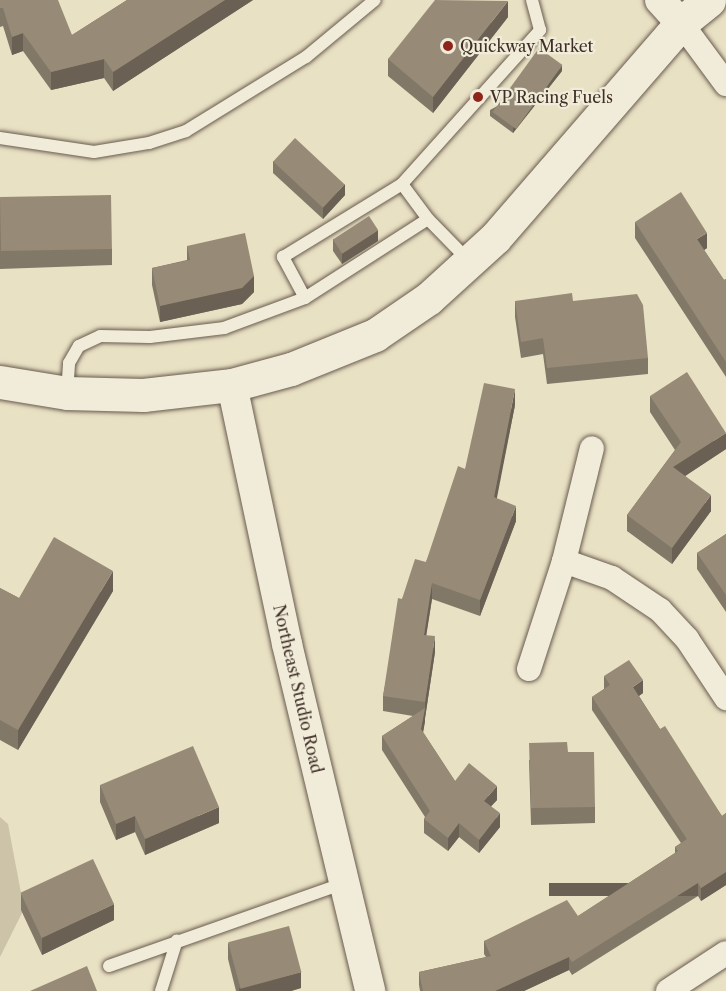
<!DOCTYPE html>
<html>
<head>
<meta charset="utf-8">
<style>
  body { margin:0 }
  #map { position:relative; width:726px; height:991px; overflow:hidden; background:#e9e1c4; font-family:"Libre Caslon Text",serif }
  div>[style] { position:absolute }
  .green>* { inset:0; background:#ccc3a9 }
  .roads { filter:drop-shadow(0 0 2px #695b4e) drop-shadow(0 0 2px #695b4e) }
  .service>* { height:12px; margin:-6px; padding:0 6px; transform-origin:6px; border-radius:6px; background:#f1ecd9 }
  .minor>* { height:24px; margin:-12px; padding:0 12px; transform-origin:12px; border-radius:12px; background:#f1ecd9 }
  .tertiary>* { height:30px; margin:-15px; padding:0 15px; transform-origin:15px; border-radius:15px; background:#f1ecd9 }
  .secondary>* { height:33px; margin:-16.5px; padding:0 16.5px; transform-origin:16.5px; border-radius:16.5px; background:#f1ecd9 }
  .wall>* { inset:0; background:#827867 }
  .shaded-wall>* { inset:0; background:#6a6154; transform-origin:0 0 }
  .building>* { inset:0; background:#978b78; transform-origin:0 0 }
  .dots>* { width:16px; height:16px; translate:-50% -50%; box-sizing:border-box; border:3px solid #f1ecd9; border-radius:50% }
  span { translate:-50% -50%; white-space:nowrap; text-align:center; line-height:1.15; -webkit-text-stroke:4.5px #f1ecd9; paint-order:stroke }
  .poi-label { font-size:16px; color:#3e2e26 }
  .left { translate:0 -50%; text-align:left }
  .street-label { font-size:16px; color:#3e2e26 }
</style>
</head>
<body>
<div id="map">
  <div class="green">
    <div style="clip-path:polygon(0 817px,8px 824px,24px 909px,0 957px)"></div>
  </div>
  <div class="roads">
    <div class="service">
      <div style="left:0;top:138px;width:95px;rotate:8.5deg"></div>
      <div style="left:94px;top:152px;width:56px;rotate:-9.3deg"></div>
      <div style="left:149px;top:143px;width:39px;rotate:-18deg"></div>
      <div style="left:186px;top:131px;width:141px;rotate:-31.7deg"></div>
      <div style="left:306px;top:57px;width:89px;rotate:-39.6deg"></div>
      <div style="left:402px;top:184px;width:44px;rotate:53.4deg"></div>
      <div style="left:428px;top:219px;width:57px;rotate:45.7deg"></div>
      <div style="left:428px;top:219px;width:146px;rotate:147.3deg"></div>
      <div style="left:305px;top:298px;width:47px;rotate:-118.2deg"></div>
      <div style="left:283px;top:257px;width:140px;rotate:-31.5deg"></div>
      <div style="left:402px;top:184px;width:207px;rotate:-48.1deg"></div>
      <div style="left:540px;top:30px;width:31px;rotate:-105deg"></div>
      <div style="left:67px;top:393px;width:30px;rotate:-86deg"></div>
      <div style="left:69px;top:363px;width:20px;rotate:-60deg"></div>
      <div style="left:79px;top:346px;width:23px;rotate:-25deg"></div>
      <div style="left:100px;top:336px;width:50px;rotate:1.1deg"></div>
      <div style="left:150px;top:337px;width:75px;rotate:-6.9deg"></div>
      <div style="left:224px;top:328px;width:86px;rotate:-20.3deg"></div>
      <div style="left:109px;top:966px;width:247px;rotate:-19.4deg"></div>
      <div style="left:161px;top:991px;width:53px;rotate:-72.6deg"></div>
    </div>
    <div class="minor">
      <div style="left:681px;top:23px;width:76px;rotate:53.6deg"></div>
      <div style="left:564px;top:561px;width:51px;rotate:19.5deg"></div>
      <div style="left:612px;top:578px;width:58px;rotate:33.7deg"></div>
      <div style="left:660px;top:610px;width:40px;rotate:47deg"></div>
      <div style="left:687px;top:639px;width:71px;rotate:56.5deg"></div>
      <div style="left:529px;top:669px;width:114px;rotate:-72deg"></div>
      <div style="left:564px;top:561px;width:116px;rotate:-76.1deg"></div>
      <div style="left:668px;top:991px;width:69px;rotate:-33.2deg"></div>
    </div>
    <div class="tertiary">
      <div style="left:660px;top:0;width:31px;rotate:48deg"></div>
      <div style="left:232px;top:385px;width:265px;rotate:78deg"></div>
      <div style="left:287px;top:644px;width:357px;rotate:76.5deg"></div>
    </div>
    <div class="secondary">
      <div style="left:0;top:382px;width:68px;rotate:9.3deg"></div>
      <div style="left:67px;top:393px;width:76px;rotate:1.5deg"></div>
      <div style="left:143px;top:395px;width:90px;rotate:-6.4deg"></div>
      <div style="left:232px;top:385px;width:61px;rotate:-15.2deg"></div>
      <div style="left:291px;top:369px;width:91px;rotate:-22deg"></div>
      <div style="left:375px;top:335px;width:65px;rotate:-34.4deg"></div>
      <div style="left:429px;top:298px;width:89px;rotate:-42.3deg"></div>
      <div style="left:495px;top:238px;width:284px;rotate:-49.1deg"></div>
      <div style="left:681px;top:23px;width:36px;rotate:-39deg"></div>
    </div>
  </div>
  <div class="wall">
    <div style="clip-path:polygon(0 0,72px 35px,127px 0,253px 0,113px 91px,104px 78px,51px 90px,23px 51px,12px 55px,3px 26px,0 27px)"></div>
    <div style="clip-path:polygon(508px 17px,433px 113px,388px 76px,388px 59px)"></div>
    <div style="clip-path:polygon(562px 71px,513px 133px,490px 116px,490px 110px)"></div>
    <div style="clip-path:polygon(273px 161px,345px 195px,323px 219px,273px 173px)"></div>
    <div style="clip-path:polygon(0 199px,112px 249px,112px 265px,0 269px)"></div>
    <div style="clip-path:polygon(635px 222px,707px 248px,704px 250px,724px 280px,726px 279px,726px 377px,635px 238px)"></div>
    <div style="clip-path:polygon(333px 239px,378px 241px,342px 264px,333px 251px)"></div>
    <div style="clip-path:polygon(187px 246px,254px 292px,242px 304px,160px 322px,152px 285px,152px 268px,187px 260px)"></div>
    <div style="clip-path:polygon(515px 301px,573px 301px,648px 358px,648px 374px,547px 384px,543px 354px,521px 358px,515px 317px)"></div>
    <div style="clip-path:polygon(650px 396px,726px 449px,685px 476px,711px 511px,672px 564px,627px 531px,627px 515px,675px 450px,650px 412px)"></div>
    <div style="clip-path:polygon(515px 405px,496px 498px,516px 521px,480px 616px,432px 599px,426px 635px,435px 652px,423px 732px,455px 781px,497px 800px,491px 806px,500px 827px,479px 853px,459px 837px,448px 851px,424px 833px,424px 819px,425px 817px,382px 750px,382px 736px,413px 716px,383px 711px,383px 696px,402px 599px,426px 562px,465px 469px)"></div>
    <div style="clip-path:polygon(726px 534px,726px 612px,697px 569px,697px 553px)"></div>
    <div style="clip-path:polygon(0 588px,19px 598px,113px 591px,18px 750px,0 740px)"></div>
    <div style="clip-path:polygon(604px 676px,643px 693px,639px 696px,660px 729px,722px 816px,726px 813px,726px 885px,701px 901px,698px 896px,572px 975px,569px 970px,524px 991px,420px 991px,419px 985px,419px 972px,486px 957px,484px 954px,484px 941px,578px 916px,675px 853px,675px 847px,681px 843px,592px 710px,592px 697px,604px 689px)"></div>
    <div style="clip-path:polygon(568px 752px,595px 807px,595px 823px,531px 825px,529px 760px)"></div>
    <div style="clip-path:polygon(100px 785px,219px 823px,145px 855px,135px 832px,116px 840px,100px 802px)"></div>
    <div style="clip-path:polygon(21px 894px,114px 920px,42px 955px,21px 910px)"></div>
    <div style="clip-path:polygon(228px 943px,301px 988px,291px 991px,236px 991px,228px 959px)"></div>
  </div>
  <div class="shaded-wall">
    <div style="clip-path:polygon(225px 0,253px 0,113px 91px,113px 72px)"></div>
    <div style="clip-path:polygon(508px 1px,508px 17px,433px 113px,433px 97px)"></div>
    <div style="clip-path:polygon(23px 33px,23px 51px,12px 55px,12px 37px)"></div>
    <div style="clip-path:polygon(104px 59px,104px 78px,51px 90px,51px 72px)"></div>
    <div style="clip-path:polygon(562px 65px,562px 71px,513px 133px,513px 128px)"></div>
    <div style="clip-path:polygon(345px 184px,345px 195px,323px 219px,323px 207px)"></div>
    <div style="clip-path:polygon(378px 230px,378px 241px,342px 264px,342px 253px)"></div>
    <div style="clip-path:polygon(707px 233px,707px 248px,697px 255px,697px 239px)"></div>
    <div style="clip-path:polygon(254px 276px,254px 292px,242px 304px,160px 322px,160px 306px)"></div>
    <div style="clip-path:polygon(515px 389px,515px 405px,494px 513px,494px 497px)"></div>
    <div style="clip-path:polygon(726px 433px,726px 449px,673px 484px,673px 467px)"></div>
    <div style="clip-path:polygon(711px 495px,711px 511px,672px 564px,672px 548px)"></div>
    <div style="clip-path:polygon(516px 506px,516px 521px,480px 616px,480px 600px)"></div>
    <div style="clip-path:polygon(113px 571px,113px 591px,18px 750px,18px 730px)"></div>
    <div style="clip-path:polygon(432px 583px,432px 599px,424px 650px,424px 635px)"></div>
    <div style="clip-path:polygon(435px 636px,435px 652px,425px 718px,425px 702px)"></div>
    <div style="clip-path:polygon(643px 680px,643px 693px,633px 700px,633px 687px)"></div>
    <div style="clip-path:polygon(425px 708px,425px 722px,421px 743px,421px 729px)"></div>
    <div style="clip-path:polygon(497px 786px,497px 800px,484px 814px,484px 801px)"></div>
    <div style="clip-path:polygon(219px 807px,219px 823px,145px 855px,145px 839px)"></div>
    <div style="clip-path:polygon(500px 813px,500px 827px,479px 853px,479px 840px)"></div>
    <div style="clip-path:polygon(135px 816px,135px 832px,116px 840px,116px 824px)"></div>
    <div style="clip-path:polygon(459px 823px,459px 837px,448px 851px,448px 838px)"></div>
    <div style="clip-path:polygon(726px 872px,726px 885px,701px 901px,701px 888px)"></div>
    <div style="left:698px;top:883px;width:13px;height:149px;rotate:90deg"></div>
    <div style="clip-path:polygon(114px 904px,114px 920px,42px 955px,42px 938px)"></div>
    <div style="clip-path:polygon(569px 957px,569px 970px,524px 991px,495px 991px)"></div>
    <div style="clip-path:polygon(301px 972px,301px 988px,291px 991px,239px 991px,239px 988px)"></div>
  </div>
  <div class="building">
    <div style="clip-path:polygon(0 0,58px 0,72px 35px,127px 0,225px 0,113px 72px,104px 59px,51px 72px,23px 33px,12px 37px,3px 8px,0 8px)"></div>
    <div style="clip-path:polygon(435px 0,508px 1px,433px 97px,388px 59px)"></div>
    <div style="left:539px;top:48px;width:29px;height:79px;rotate:36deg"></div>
    <div style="left:295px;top:138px;width:68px;height:32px;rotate:43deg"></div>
    <div style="clip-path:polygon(681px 192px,707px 233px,697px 239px,724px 280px,726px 279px,726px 362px,635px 222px)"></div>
    <div style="left:111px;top:195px;width:54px;height:111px;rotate:89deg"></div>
    <div style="left:369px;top:216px;width:17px;height:43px;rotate:57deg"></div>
    <div style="clip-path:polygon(245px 233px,254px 276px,242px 288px,160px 306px,152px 268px,190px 260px,187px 246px)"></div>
    <div style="clip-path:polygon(572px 293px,573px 301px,637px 294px,643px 305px,648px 358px,547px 368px,543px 338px,521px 342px,515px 301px)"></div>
    <div style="clip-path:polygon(687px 372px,726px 433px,673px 467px,711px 495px,672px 548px,627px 515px,681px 442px,650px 396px)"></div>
    <div style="clip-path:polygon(484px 383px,515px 389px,494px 497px,516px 506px,480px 600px,432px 583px,424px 635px,435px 636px,425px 702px,383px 696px,398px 598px,402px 599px,415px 559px,426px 562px,458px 466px,465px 469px)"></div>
    <div style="clip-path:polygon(726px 534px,726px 595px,697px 553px)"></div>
    <div style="clip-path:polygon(54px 537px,113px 571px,18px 730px,0 720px,0 588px,19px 598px)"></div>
    <div style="clip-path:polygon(629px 660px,643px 680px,633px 687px,660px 729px,665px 726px,722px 816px,726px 813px,726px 872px,701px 888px,698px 883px,572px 962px,569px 957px,495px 991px,423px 991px,419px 972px,491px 956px,484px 941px,567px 900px,578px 916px,678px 851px,675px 847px,687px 839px,592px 697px,610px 685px,604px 676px)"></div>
    <div style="clip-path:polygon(425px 708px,421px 729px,455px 781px,469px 763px,497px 786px,484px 801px,500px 813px,479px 840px,459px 823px,448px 838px,424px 819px,430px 811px,382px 736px)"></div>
    <div style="clip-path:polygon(567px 742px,568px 752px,594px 752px,595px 807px,531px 808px,529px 743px)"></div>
    <div style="clip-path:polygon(193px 746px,219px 807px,145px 839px,135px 816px,116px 824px,100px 785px)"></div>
    <div style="left:93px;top:859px;width:50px;height:80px;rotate:65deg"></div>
    <div style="left:289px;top:926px;width:48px;height:63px;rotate:75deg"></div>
    <div style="clip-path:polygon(87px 966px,97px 991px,30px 991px)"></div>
  </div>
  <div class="dots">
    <div style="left:448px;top:46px;background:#8f2418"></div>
    <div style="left:478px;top:97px;background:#8f2418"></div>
  </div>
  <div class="poi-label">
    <span class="left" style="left:460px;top:46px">Quickway Market</span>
    <span class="left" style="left:490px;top:97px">VP Racing Fuels</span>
  </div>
  <div class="street-label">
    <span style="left:298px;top:689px;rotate:77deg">Northeast Studio Road</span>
  </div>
</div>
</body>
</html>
